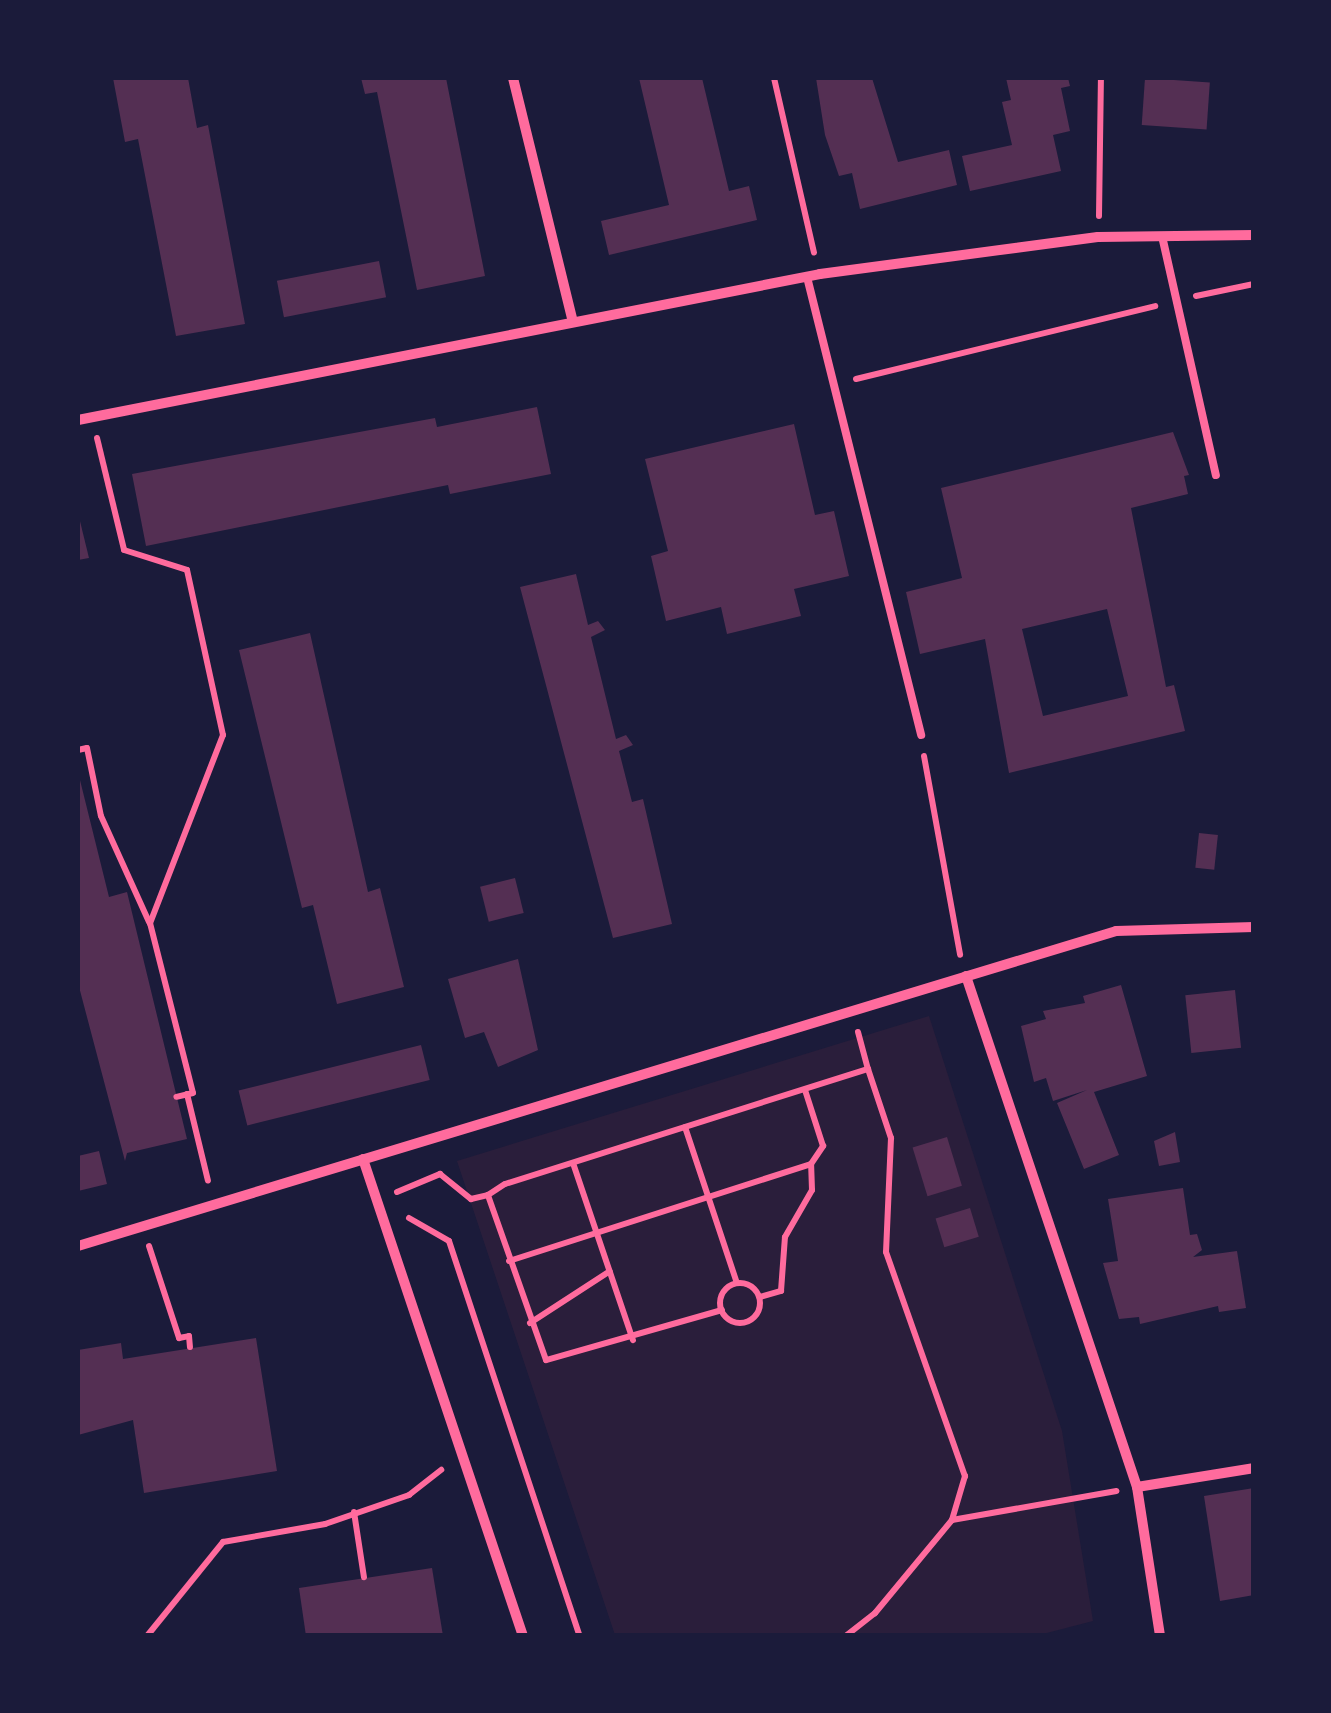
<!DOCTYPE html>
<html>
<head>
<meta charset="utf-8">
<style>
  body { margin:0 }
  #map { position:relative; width:1331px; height:1713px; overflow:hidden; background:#1b1b3a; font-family:Arial,sans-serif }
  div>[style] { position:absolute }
  .green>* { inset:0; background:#2a1e3b }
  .building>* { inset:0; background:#542f53; transform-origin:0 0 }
  .path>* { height:6px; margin:-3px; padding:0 3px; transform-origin:3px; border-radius:3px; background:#ff6b9d }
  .path>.ring { margin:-3px; padding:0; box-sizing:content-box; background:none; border:6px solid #ff6b9d; border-radius:50% }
  .service>* { height:8px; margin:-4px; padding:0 4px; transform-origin:4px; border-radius:4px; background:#ff6b9d }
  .minor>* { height:10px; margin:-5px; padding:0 5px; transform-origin:5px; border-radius:5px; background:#ff6b9d }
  span { translate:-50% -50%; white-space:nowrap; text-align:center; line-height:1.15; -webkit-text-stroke:10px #1b1b3a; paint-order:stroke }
  .frame { position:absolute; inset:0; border:80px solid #1b1b3a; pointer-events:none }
</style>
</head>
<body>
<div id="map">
  <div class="green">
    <div style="clip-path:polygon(929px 1016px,1062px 1431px,1093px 1621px,1035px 1636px,615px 1635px,457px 1161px)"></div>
  </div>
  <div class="building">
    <div style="clip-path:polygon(113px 78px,188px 78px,197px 128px,208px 125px,245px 324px,176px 336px,138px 139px,125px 142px)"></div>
    <div style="clip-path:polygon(361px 78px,446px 78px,485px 276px,417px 290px,377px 92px,365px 94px)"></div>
    <div style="clip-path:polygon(639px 78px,702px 78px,729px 191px,749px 186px,757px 220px,609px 255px,601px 221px,669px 205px)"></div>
    <div style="clip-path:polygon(816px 78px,872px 78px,898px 162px,949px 150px,957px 185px,860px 209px,852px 173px,839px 176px,825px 135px)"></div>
    <div style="clip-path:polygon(1006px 78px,1068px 78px,1070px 86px,1061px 88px,1070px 131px,1053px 135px,1061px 171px,970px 191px,962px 156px,1012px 145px,1002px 102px,1011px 100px)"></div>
    <div style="left:1145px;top:78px;width:65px;height:47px;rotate:4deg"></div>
    <div style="left:379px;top:261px;width:37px;height:104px;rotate:79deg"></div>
    <div style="clip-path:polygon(537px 407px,551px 474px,450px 494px,448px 485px,146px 546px,132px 474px,435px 418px,437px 427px)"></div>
    <div style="clip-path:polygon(794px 424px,815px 515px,834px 511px,849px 576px,794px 589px,801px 616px,727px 634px,721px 607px,666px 621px,651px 556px,668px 551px,645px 459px)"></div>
    <div style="clip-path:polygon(evenodd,1173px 432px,1189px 475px,1184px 476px,1188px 494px,1131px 508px,1166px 687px,1174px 685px,1185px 731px,1009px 773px,985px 639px,920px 654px,906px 592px,962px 578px,941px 488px,1173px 432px,1107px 609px,1128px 696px,1043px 716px,1022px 629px,1107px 609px)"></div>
    <div style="clip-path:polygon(78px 513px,89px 558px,78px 560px)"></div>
    <div style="clip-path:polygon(576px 574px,588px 625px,598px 621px,605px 630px,591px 637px,616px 739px,626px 735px,633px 745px,619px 751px,632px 802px,643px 799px,672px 924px,613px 938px,520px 587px)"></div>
    <div style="clip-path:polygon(310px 633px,368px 892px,380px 888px,404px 987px,337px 1004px,313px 905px,302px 908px,239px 650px)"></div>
    <div style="clip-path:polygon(78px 772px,109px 897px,127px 892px,187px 1139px,127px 1153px,125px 1161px,78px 983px)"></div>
    <div style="left:1199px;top:833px;width:19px;height:35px;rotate:6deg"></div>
    <div style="left:515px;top:878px;width:36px;height:36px;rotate:76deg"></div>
    <div style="clip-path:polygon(518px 959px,538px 1050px,498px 1067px,484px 1032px,465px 1038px,448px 979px)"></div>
    <div style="clip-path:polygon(1121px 985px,1147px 1076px,1094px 1092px,1119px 1155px,1084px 1169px,1057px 1103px,1087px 1090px,1053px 1101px,1046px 1078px,1034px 1082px,1021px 1026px,1046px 1019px,1043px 1011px,1085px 1003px,1083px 996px)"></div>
    <div style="left:1235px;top:990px;width:58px;height:50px;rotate:84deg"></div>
    <div style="left:421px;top:1045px;width:36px;height:188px;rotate:76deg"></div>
    <div style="clip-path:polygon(1175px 1132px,1180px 1162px,1159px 1166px,1154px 1141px)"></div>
    <div style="left:947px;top:1137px;width:51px;height:36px;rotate:73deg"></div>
    <div style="clip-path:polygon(99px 1151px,107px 1184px,78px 1191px,78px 1156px)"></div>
    <div style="clip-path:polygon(1183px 1188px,1190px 1235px,1197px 1234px,1202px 1250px,1193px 1257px,1237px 1251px,1246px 1308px,1219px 1312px,1218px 1306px,1140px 1324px,1139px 1317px,1119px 1319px,1103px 1263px,1118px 1261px,1108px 1199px)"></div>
    <div style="left:970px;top:1208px;width:30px;height:36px;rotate:73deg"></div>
    <div style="clip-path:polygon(256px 1338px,277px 1471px,144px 1493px,133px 1420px,78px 1435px,78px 1350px,121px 1343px,123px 1359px)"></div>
    <div style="clip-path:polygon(1254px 1488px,1254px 1595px,1220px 1601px,1204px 1496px)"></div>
    <div style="clip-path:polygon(432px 1568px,443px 1636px,306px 1636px,299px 1588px)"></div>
  </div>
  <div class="path">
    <div style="left:774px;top:78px;width:179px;rotate:77.1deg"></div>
    <div style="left:1099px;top:216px;width:138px;rotate:-89.2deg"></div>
    <div style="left:1196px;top:296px;width:59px;rotate:-11.7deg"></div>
    <div style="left:856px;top:379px;width:308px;rotate:-13.7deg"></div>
    <div style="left:97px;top:438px;width:115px;rotate:76.4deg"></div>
    <div style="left:124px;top:550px;width:66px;rotate:17.6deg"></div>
    <div style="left:187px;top:570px;width:169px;rotate:77.7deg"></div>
    <div style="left:223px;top:735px;width:202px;rotate:111.2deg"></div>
    <div style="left:150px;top:923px;width:175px;rotate:75.8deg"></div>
    <div style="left:193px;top:1093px;width:17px;rotate:167deg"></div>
    <div style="left:78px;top:750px;width:9px;rotate:-13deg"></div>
    <div style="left:87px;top:748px;width:69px;rotate:78.4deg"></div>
    <div style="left:101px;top:816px;width:116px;rotate:65.6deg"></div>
    <div style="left:924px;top:756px;width:202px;rotate:79.7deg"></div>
    <div style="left:858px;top:1032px;width:38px;rotate:75deg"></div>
    <div style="left:187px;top:1094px;width:89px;rotate:76.4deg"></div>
    <div style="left:685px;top:1127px;width:164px;rotate:71.6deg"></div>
    <div style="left:573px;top:1163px;width:187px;rotate:71.3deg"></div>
    <div style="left:397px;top:1192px;width:47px;rotate:-22.7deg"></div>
    <div style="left:440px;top:1174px;width:40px;rotate:39deg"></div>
    <div style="left:471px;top:1199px;width:17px;rotate:-13deg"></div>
    <div style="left:409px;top:1218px;width:46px;rotate:29.9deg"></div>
    <div style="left:449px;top:1241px;width:416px;rotate:71.7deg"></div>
    <div style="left:149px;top:1246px;width:97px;rotate:71.9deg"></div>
    <div style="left:179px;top:1338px;width:10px;rotate:-11deg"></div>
    <div style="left:189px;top:1336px;width:11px;rotate:85deg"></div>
    <div style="left:509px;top:1261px;width:317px;rotate:-17.8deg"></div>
    <div style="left:811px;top:1164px;width:22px;rotate:-56deg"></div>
    <div style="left:823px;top:1146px;width:59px;rotate:-107.8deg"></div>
    <div class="ring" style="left:720px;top:1283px;width:34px;height:34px"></div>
    <div style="left:760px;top:1297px;width:22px;rotate:-16deg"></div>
    <div style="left:781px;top:1291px;width:54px;rotate:-85.8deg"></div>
    <div style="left:785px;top:1237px;width:54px;rotate:-60.1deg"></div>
    <div style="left:812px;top:1190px;width:26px;rotate:-92deg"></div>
    <div style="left:722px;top:1310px;width:183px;rotate:164.1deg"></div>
    <div style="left:546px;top:1360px;width:175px;rotate:-109.4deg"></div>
    <div style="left:488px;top:1195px;width:20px;rotate:-33deg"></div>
    <div style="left:505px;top:1184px;width:381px;rotate:-17.6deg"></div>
    <div style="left:868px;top:1069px;width:73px;rotate:71.6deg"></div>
    <div style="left:891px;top:1138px;width:114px;rotate:92.5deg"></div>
    <div style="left:886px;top:1252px;width:238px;rotate:70.6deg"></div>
    <div style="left:965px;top:1476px;width:46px;rotate:106.5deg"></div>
    <div style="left:952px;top:1520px;width:121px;rotate:129.6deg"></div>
    <div style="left:875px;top:1613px;width:37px;rotate:142deg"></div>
    <div style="left:530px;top:1323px;width:95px;rotate:-33deg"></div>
    <div style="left:354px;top:1512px;width:66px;rotate:81.3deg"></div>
    <div style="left:952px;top:1520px;width:167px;rotate:-10deg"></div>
    <div style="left:147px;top:1636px;width:121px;rotate:-51deg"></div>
    <div style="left:223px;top:1542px;width:104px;rotate:-10deg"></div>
    <div style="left:325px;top:1524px;width:89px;rotate:-19deg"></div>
    <div style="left:409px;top:1495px;width:41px;rotate:-38deg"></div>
  </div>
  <div class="service">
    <div style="left:1162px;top:236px;width:245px;rotate:77.3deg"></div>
    <div style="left:807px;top:277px;width:472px;rotate:76deg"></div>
  </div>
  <div class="minor">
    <div style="left:513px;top:78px;width:251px;rotate:76.2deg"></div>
    <div style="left:78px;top:420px;width:756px;rotate:-11.13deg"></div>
    <div style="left:820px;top:274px;width:280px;rotate:-7.6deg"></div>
    <div style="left:1098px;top:237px;width:156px;rotate:-0.7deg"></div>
    <div style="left:966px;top:976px;width:539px;rotate:71.5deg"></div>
    <div style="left:1137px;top:1487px;width:151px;rotate:81.2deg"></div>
    <div style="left:363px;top:1159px;width:503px;rotate:71.46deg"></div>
    <div style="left:78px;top:1246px;width:1085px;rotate:-16.88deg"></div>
    <div style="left:1116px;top:931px;width:138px;rotate:-1.7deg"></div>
    <div style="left:1137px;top:1487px;width:119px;rotate:-9.2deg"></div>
  </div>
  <div class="frame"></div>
</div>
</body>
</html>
